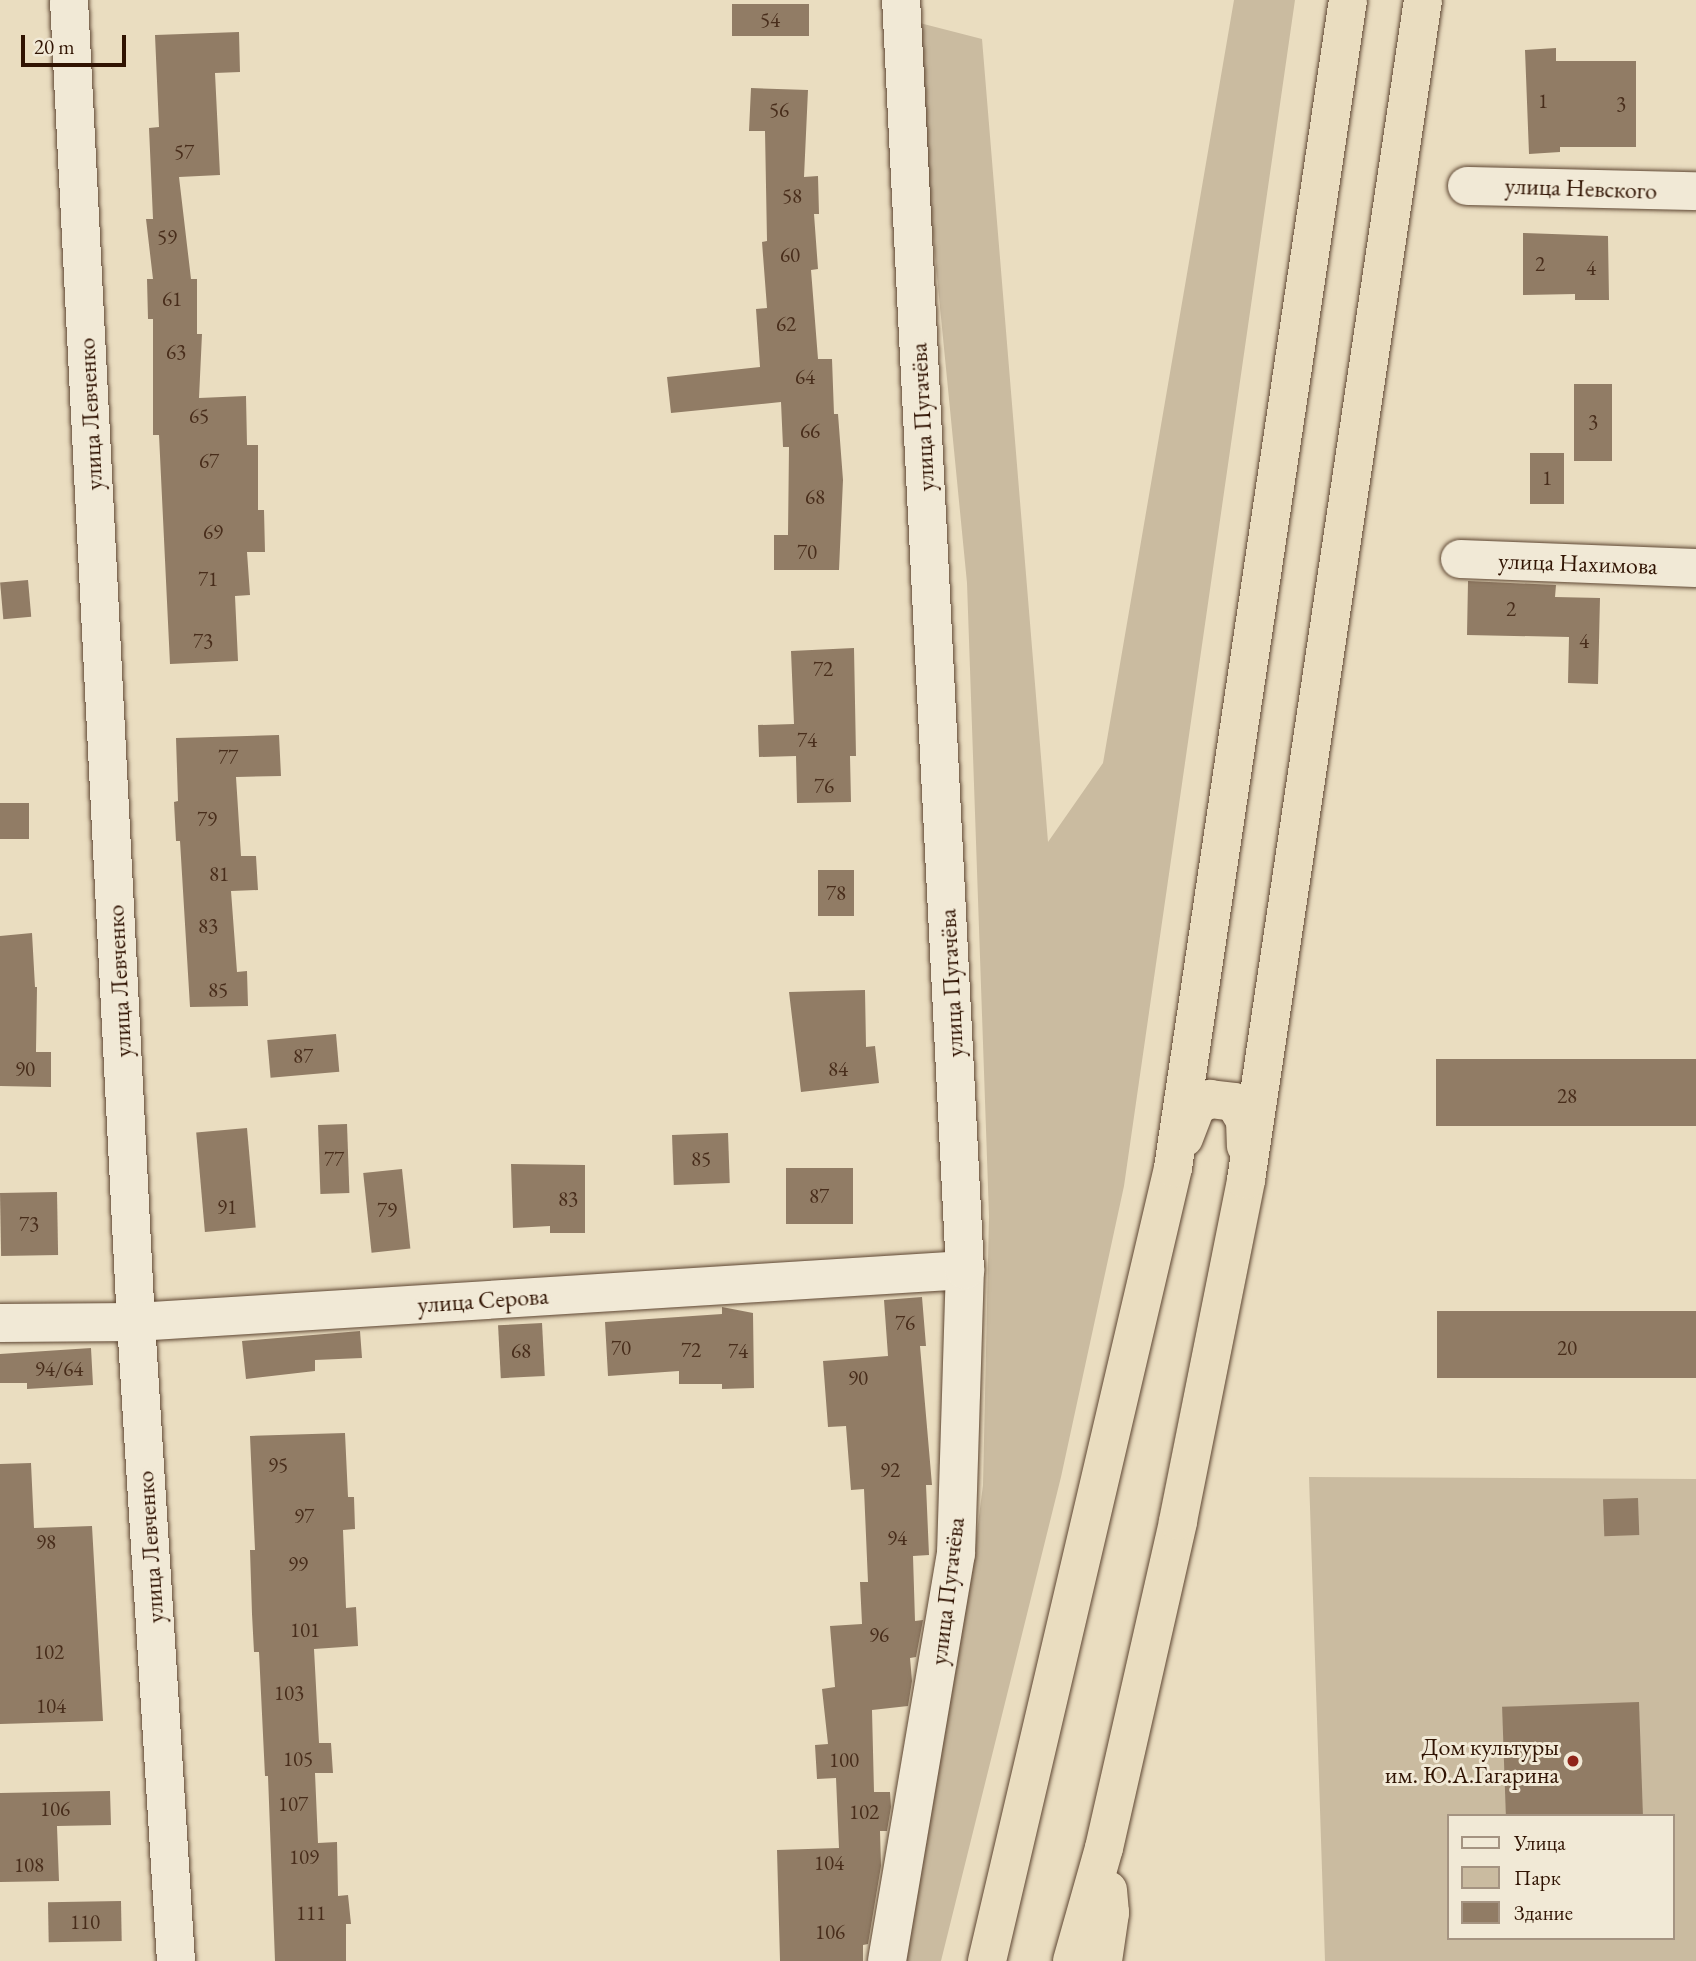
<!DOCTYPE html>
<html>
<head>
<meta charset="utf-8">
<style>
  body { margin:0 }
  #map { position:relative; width:1696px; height:1961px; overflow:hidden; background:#eaddc0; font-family:"EB Garamond",serif }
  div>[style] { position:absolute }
  .green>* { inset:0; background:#cabba0 }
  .building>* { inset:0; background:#917c65; transform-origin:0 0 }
  .roads { filter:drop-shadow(0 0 2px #5e4632) drop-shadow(0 0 2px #5e4632) }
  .minor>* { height:38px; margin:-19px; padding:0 19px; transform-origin:19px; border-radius:19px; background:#f1e9d6 }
  .highway>* { height:38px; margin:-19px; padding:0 19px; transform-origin:19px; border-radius:19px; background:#eaddc0 }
  .dots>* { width:19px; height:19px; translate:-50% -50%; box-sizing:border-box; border:4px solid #f1e9d6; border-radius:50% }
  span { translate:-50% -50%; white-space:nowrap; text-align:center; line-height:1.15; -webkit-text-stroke:6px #f1e9d6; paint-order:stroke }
  .number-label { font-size:21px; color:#482d1b }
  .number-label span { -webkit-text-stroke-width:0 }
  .street-label { font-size:24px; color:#301302 }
  .poi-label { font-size:24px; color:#301302 }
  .right { translate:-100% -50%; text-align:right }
  .legend { position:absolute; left:1447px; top:1814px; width:228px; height:126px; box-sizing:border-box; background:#f1e9d6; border:2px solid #a49381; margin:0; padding:9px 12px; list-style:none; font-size:21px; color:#301302 }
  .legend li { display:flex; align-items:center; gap:14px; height:35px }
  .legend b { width:35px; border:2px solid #a49381 }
  .scale { position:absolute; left:21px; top:35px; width:105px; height:32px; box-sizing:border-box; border:4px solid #301302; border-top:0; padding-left:9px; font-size:21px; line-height:24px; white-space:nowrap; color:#301302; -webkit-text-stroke:5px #f1e9d6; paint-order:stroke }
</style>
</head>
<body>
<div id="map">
  <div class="green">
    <div style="clip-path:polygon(1234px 0,1295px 0,1124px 1186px,1061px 1477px,941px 1961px,896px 1961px,972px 1572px,983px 1485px,989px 1216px,967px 583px,912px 21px,982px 39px,1048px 842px,1103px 763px)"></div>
    <div style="clip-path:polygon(evenodd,1309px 1477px,1696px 1479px,1696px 1961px,1325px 1961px,1309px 1477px,1449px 1816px,1673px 1816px,1673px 1938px,1449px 1938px,1449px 1816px)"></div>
  </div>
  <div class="building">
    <div style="left:732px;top:4px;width:77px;height:32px"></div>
    <div style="clip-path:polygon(239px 32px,240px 72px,215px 73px,220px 175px,179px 177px,191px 279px,197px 279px,197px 334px,202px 334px,199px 398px,246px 396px,247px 445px,258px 445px,258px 510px,264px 510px,265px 552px,247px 552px,250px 595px,235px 596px,238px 661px,170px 664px,159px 435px,153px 435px,153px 319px,148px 319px,147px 279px,153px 279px,146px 219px,153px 219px,149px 128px,159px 127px,155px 35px)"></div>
    <div style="clip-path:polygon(1556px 48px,1556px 61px,1636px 61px,1636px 147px,1560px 147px,1560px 152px,1529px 154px,1525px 50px)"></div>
    <div style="clip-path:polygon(751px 88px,808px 90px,804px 177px,818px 176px,819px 214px,814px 214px,818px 269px,811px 270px,818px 359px,832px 359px,834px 414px,838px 414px,843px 480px,839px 570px,774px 570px,774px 535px,788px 535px,789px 447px,783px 447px,781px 402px,671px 413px,667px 377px,760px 367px,756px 309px,767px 308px,762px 242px,767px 241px,765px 131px,749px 131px)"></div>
    <div style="clip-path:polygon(1523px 233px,1608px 236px,1609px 300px,1575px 300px,1575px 294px,1523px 295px)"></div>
    <div style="left:1574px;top:384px;width:38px;height:77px"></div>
    <div style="left:1530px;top:453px;width:34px;height:51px"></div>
    <div style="left:28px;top:580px;width:37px;height:28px;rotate:85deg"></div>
    <div style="clip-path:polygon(1468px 581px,1556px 585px,1555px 597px,1600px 598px,1598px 684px,1568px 683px,1569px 637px,1467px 635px)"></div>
    <div style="clip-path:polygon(854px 648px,856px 756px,850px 756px,851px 802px,797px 803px,796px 756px,759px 757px,758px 725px,794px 724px,791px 651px)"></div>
    <div style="clip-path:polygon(279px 735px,281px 776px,236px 777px,241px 856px,256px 856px,258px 890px,231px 891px,237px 972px,247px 971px,248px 1006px,190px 1007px,180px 841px,176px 841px,174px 802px,178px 801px,176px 738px)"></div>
    <div style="left:0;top:803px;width:29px;height:36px"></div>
    <div style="left:818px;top:870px;width:36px;height:46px"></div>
    <div style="clip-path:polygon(32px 933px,35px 987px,37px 987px,36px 1052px,51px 1052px,51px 1087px,0 1086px,0 936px)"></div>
    <div style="clip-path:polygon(865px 990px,866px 1047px,875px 1046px,879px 1083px,801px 1092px,789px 992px)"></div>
    <div style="left:336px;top:1034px;width:38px;height:69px;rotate:85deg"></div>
    <div style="left:1696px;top:1059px;width:67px;height:260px;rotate:90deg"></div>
    <div style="left:347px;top:1124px;width:69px;height:29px;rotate:88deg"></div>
    <div style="left:247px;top:1128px;width:100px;height:51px;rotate:85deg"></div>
    <div style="left:728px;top:1133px;width:50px;height:56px;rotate:88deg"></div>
    <div style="clip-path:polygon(511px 1164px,585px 1165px,585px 1233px,550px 1233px,550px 1226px,513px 1228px)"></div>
    <div style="left:786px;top:1168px;width:67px;height:56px"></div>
    <div style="left:402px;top:1169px;width:80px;height:39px;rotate:84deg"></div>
    <div style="left:57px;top:1192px;width:63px;height:57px;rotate:89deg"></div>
    <div style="clip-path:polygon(922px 1297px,926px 1346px,920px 1346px,932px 1485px,926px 1485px,929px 1555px,913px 1556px,915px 1621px,923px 1620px,916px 1657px,910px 1658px,912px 1681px,908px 1706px,872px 1710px,874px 1792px,890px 1792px,891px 1807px,887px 1831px,880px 1831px,881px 1866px,868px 1944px,863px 1945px,863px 1961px,780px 1961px,777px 1850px,839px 1848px,836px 1778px,817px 1779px,815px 1745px,828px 1744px,822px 1689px,835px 1687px,830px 1626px,862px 1624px,860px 1582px,868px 1582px,864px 1489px,851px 1490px,846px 1426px,828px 1427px,823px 1361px,888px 1356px,884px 1300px)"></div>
    <div style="clip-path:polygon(722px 1307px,753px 1313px,754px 1388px,722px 1389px,722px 1384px,679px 1384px,679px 1371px,608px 1376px,605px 1322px,722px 1314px)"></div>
    <div style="left:1696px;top:1311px;width:67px;height:259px;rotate:90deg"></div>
    <div style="left:542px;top:1323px;width:53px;height:44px;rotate:87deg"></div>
    <div style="clip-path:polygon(360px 1331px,362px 1358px,315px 1360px,315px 1371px,246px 1379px,242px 1341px)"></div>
    <div style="clip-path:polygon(91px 1348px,93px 1385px,27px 1389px,27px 1383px,0 1383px,0 1354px)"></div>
    <div style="clip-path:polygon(345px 1433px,348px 1497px,354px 1497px,355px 1529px,343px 1530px,346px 1608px,356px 1607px,358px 1646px,314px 1649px,319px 1743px,331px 1743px,333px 1773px,315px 1773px,318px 1843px,337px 1842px,338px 1896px,348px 1895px,351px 1924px,346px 1924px,346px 1961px,275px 1961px,268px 1776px,265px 1776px,259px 1652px,254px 1652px,252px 1614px,250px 1550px,255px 1550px,250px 1436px)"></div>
    <div style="clip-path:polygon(31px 1463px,34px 1528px,92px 1526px,103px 1721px,0 1724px,0 1464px)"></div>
    <div style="left:1638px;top:1498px;width:37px;height:35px;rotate:88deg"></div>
    <div style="left:1639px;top:1702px;width:114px;height:137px;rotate:88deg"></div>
    <div style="clip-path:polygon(110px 1791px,111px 1825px,57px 1826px,59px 1881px,0 1882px,0 1793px)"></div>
    <div style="left:121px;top:1901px;width:40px;height:73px;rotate:89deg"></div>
  </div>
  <div class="roads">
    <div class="minor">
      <div style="left:69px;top:0;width:1324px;rotate:87.1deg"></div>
      <div style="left:136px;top:1322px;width:640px;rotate:86.42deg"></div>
      <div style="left:1467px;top:186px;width:229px;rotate:1.3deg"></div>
      <div style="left:1460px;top:559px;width:236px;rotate:2.2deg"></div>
      <div style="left:0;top:1323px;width:136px;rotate:-0.4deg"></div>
      <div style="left:136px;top:1322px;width:831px;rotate:-3.59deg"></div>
      <div style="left:887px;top:1961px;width:413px;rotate:-80.4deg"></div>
      <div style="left:956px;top:1554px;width:284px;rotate:-88.2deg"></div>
      <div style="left:965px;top:1270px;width:1272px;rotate:-92.88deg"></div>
    </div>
    <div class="highway">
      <div style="left:1184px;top:1138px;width:34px;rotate:-69deg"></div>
      <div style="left:1196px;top:1106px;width:16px;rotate:-27deg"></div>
      <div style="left:1210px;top:1099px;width:24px;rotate:7deg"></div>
      <div style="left:1234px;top:1102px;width:21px;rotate:59deg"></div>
      <div style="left:1245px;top:1120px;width:26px;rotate:88deg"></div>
      <div style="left:987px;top:1961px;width:815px;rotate:-76.8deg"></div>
      <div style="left:1173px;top:1168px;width:1181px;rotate:-81.48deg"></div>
      <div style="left:1072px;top:1961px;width:117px;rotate:-74.2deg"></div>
      <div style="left:1104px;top:1848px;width:335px;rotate:-77.2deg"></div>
      <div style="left:1178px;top:1521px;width:348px;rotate:-78.7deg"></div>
      <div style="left:1246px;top:1180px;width:1193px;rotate:-81.47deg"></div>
      <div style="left:1103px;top:1961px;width:49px;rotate:-81.7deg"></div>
      <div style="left:1110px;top:1913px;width:23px;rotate:-95deg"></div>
    </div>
  </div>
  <div class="dots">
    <div style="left:1573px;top:1761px;background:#8f2418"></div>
  </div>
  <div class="number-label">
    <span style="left:770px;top:20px">54</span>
    <span style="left:1543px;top:101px">1</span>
    <span style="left:1621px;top:104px">3</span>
    <span style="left:779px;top:110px">56</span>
    <span style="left:184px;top:152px">57</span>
    <span style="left:792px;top:196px">58</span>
    <span style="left:167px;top:237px">59</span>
    <span style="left:790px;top:255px">60</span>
    <span style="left:1540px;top:264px">2</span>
    <span style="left:1591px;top:268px">4</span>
    <span style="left:172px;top:299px">61</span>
    <span style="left:786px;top:324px">62</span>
    <span style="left:176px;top:352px">63</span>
    <span style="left:805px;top:377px">64</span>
    <span style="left:199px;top:416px">65</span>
    <span style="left:1593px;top:422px">3</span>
    <span style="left:810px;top:431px">66</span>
    <span style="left:209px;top:461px">67</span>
    <span style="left:1547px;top:478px">1</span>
    <span style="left:815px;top:497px">68</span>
    <span style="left:213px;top:532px">69</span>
    <span style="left:807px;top:552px">70</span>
    <span style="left:208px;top:579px">71</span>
    <span style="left:1511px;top:609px">2</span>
    <span style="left:203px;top:641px">73</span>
    <span style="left:1584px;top:641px">4</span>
    <span style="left:823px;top:669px">72</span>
    <span style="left:807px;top:740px">74</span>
    <span style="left:228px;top:757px">77</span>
    <span style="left:824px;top:786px">76</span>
    <span style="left:207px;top:819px">79</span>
    <span style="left:219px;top:874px">81</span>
    <span style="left:836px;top:893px">78</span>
    <span style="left:208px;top:926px">83</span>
    <span style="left:218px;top:990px">85</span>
    <span style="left:303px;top:1056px">87</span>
    <span style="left:25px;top:1069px">90</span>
    <span style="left:838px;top:1069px">84</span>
    <span style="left:1567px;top:1096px">28</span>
    <span style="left:334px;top:1159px">77</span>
    <span style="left:701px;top:1159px">85</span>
    <span style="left:819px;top:1196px">87</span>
    <span style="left:568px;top:1199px">83</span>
    <span style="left:227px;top:1207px">91</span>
    <span style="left:387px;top:1210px">79</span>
    <span style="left:29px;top:1224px">73</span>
    <span style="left:905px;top:1323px">76</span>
    <span style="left:621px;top:1348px">70</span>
    <span style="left:1567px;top:1348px">20</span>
    <span style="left:691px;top:1350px">72</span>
    <span style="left:521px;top:1351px">68</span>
    <span style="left:738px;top:1351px">74</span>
    <span style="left:59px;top:1369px">94/64</span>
    <span style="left:858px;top:1378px">90</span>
    <span style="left:278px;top:1465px">95</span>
    <span style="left:890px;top:1470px">92</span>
    <span style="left:304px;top:1516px">97</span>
    <span style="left:897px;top:1538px">94</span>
    <span style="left:46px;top:1542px">98</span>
    <span style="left:298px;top:1564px">99</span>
    <span style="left:305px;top:1630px">101</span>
    <span style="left:879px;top:1635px">96</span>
    <span style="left:49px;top:1652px">102</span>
    <span style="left:289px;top:1693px">103</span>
    <span style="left:51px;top:1706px">104</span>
    <span style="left:298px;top:1759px">105</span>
    <span style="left:844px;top:1760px">100</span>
    <span style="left:293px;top:1804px">107</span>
    <span style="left:55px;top:1809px">106</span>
    <span style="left:864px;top:1812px">102</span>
    <span style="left:304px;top:1857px">109</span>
    <span style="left:829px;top:1863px">104</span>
    <span style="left:29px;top:1865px">108</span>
    <span style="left:311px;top:1913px">111</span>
    <span style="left:85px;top:1922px">110</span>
    <span style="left:830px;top:1932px">106</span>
  </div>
  <div class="street-label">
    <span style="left:1581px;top:188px;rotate:2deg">улица Невского</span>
    <span style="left:90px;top:414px;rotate:-93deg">улица Левченко</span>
    <span style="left:922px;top:417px;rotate:-93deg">улица Пугачёва</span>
    <span style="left:1578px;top:563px;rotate:2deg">улица Нахимова</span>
    <span style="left:119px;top:981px;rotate:-93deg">улица Левченко</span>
    <span style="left:951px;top:983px;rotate:-93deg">улица Пугачёва</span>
    <span style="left:483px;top:1300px;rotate:-4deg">улица Серова</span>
    <span style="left:150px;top:1547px;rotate:-94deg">улица Левченко</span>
    <span style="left:947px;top:1591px;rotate:-83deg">улица Пугачёва</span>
  </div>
  <div class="poi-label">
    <span class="right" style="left:1559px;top:1761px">Дом культуры<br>им. Ю.А.Гагарина</span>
  </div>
  <ul class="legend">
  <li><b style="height:9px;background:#f1e9d6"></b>Улица</li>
  <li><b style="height:19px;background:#cabba0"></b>Парк</li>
  <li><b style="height:19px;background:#917c65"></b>Здание</li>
  </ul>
  <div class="scale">20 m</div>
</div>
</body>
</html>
